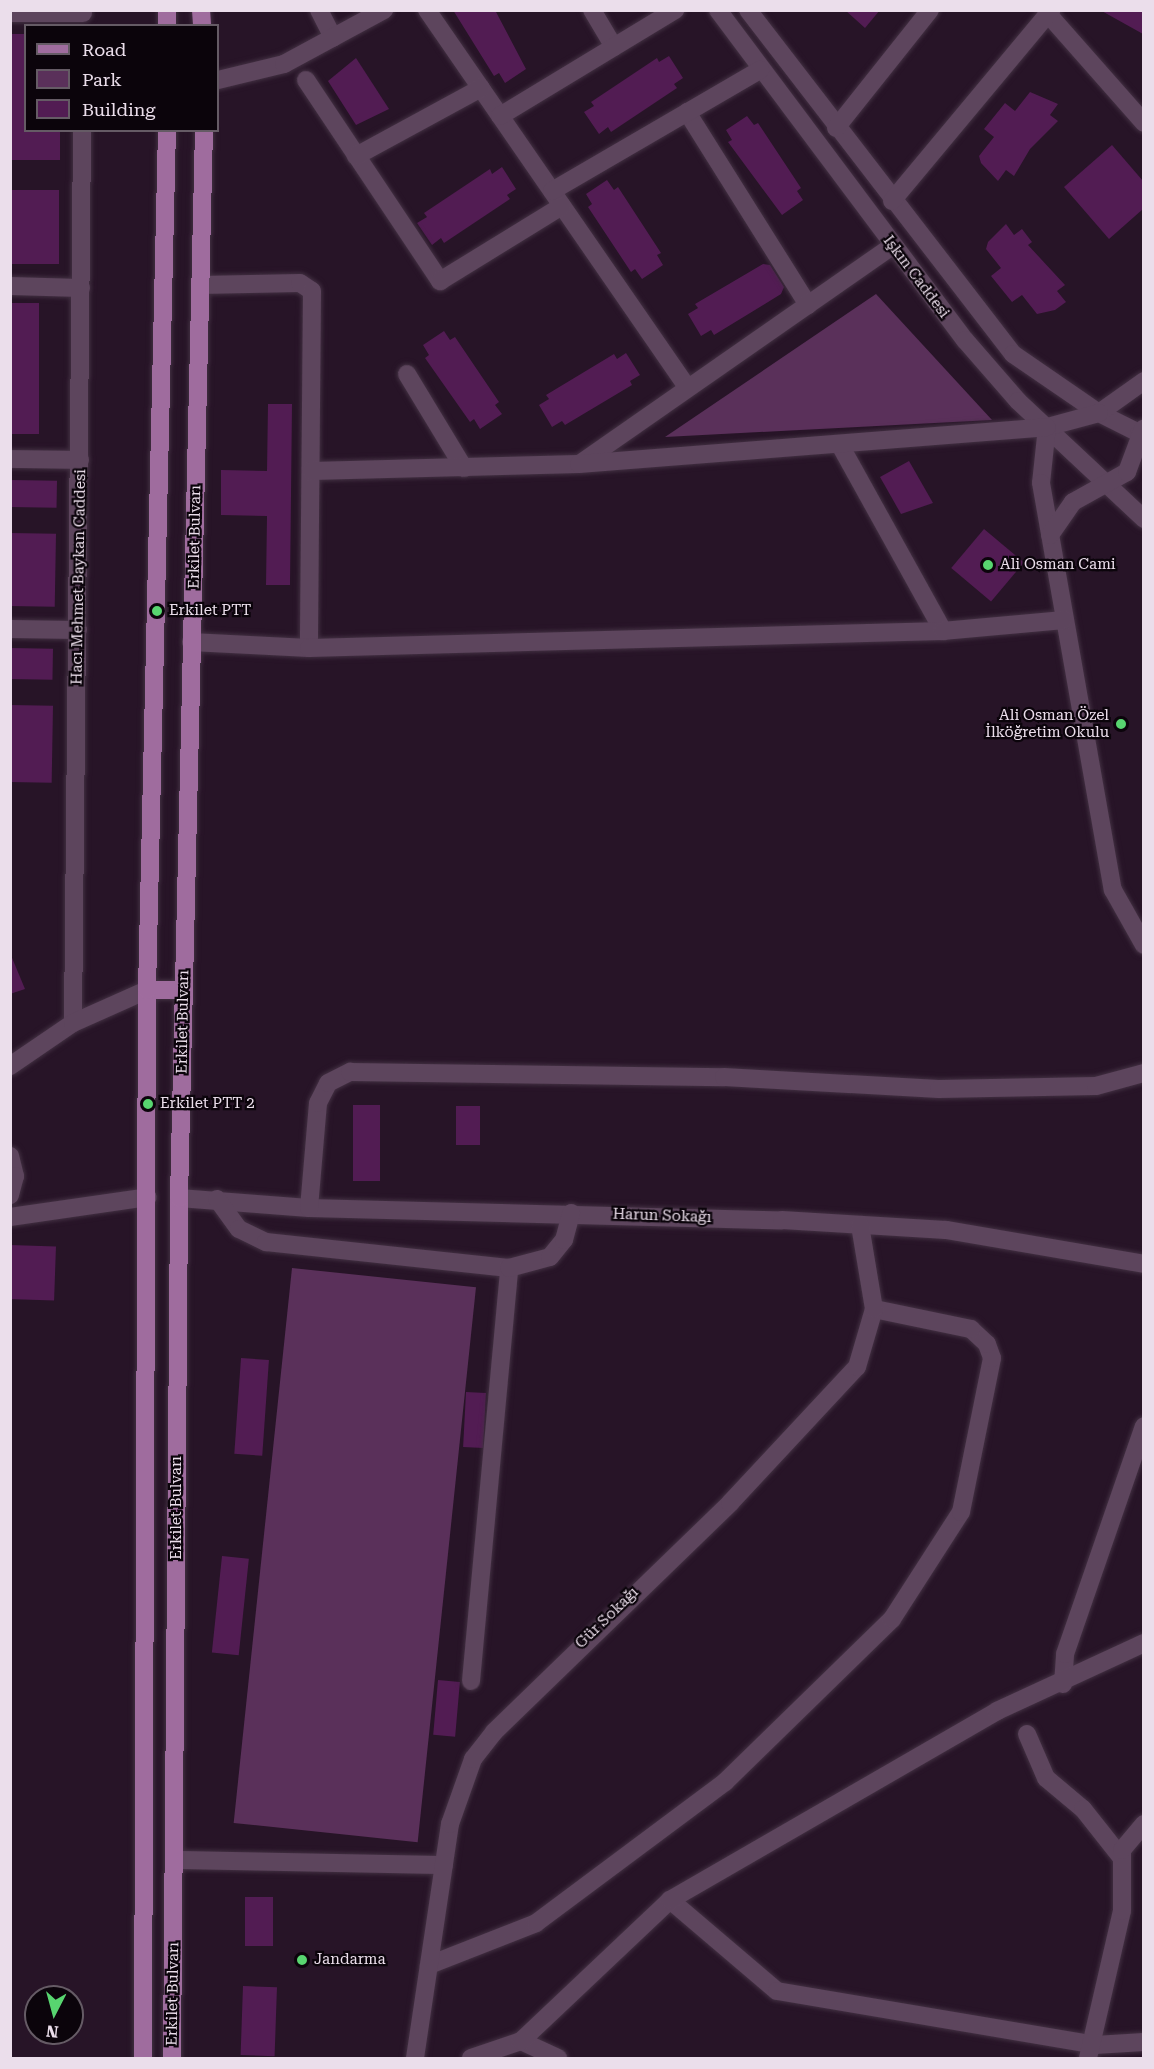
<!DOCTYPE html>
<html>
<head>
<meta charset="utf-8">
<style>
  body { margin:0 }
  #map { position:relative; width:1154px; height:2069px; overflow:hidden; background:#271427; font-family:"Roboto Serif",serif }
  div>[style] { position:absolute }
  .green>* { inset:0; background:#5a305a; transform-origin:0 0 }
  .building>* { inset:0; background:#521c53; transform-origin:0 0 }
  .roads { filter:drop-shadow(0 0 2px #423042) drop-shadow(0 0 2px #423042) }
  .minor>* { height:18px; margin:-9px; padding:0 9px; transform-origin:9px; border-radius:9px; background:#5d455d }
  .major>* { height:18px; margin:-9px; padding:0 9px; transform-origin:9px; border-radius:9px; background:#9f6c9e }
  .dots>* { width:16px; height:16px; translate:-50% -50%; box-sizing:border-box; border:3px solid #0b040b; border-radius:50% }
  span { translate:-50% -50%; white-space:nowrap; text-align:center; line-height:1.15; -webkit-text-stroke:4.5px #0b040b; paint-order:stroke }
  .street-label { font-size:15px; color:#ebdeeb }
  .poi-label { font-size:15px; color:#ebdeeb }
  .left { translate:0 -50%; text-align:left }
  .right { translate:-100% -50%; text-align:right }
  .frame { position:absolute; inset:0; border:12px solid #ebdeeb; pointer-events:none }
  .legend { position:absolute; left:24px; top:24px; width:195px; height:108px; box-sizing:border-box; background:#0b040b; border:2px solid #655b65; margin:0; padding:8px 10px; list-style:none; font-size:18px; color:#ebdeeb }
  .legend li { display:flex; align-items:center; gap:12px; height:30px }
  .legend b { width:30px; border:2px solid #655b65 }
  .north { position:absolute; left:24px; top:1985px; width:60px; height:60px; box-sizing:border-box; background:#0b040b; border:2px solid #655b65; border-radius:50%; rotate:186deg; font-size:16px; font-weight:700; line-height:24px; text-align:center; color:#ebdeeb }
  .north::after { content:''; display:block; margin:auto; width:21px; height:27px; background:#58d570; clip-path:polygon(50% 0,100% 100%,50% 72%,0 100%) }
</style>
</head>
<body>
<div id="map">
  <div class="green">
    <div style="clip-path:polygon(876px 294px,992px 420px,665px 437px)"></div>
    <div style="left:292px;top:1268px;width:185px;height:558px;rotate:6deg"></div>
  </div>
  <div class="building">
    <div style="clip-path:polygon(453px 10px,495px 10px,526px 69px,505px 83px,499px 73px,494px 76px)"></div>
    <div style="clip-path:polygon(845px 10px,880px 10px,865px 28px)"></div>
    <div style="clip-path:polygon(1100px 10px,1143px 10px,1143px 34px)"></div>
    <div style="clip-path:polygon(10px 34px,26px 34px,26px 131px,60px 132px,60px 160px,10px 160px)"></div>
    <div style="clip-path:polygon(669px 56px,683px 78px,674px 84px,677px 88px,611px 132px,608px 127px,599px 134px,584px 112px,594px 106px,591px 102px,657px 58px,659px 62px)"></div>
    <div style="clip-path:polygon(356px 58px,389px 109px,356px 125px,328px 81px)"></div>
    <div style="clip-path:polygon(1030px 92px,1058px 104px,1050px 115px,1058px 121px,1030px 149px,1014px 176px,1006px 170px,998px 181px,981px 163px,979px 156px,994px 137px,984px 129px,1005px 103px,1015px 111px)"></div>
    <div style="clip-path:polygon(747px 116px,754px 125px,758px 123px,801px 188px,797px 191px,803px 200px,782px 215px,728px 142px,732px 140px,726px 130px)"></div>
    <div style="clip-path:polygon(1112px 145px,1143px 181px,1143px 209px,1109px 239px,1064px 187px)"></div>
    <div style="clip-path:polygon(502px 167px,516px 189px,507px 195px,510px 199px,444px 243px,441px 238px,432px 245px,417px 223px,427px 217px,424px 213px,490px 169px,492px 174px)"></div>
    <div style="clip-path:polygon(607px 180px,614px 190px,618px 187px,661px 253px,657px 255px,663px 265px,642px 279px,635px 269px,631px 272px,588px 207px,592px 204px,586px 194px)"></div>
    <div style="left:10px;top:190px;width:49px;height:74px"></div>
    <div style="clip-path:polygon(1006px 224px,1014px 235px,1022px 229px,1032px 242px,1028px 245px,1065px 285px,1057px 291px,1066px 302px,1055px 310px,1037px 314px,1022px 295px,1012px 302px,991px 276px,1001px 268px,986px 249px,988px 242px)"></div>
    <div style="clip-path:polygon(763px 264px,770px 265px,784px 287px,781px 294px,714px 335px,711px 330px,701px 336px,688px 314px,698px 308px,695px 304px)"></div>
    <div style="left:10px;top:303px;width:29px;height:131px"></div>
    <div style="clip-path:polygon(444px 331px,450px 340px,455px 337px,499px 402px,495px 405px,502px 414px,480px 429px,474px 419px,470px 422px,425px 358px,429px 355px,423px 345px)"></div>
    <div style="clip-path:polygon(626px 353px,640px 375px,630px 381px,632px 385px,565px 425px,562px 421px,552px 427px,539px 405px,549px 399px,546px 395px,614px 354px,617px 359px)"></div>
    <div style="clip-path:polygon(268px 404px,292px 404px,290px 585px,266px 585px,267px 516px,221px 515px,221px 470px,267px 471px)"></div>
    <div style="clip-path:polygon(909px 461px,933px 503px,901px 514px,880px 477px)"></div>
    <div style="left:10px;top:480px;width:47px;height:27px;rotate:1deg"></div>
    <div style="left:984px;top:529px;width:52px;height:51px;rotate:40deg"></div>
    <div style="left:10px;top:533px;width:46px;height:73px;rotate:1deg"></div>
    <div style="left:10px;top:648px;width:43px;height:31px;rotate:1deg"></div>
    <div style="left:10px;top:705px;width:43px;height:77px;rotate:1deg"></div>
    <div style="clip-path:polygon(10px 953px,25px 989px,10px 994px)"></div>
    <div style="left:353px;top:1105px;width:27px;height:76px"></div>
    <div style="left:456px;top:1106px;width:24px;height:39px"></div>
    <div style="left:10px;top:1245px;width:46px;height:54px;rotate:2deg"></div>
    <div style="left:241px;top:1358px;width:28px;height:96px;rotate:4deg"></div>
    <div style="left:466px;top:1392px;width:20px;height:55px;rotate:3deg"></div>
    <div style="left:222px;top:1556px;width:27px;height:97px;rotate:6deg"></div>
    <div style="left:438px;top:1680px;width:22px;height:55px;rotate:5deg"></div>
    <div style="left:245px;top:1897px;width:28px;height:49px"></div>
    <div style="left:243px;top:1986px;width:34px;height:69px;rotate:2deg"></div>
  </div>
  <div class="roads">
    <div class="minor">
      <div style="left:319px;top:10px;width:31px;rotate:63deg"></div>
      <div style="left:427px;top:10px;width:459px;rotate:55.4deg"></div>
      <div style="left:592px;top:10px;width:43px;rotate:59.3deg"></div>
      <div style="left:718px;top:10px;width:412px;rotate:53.2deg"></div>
      <div style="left:965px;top:340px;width:81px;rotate:49deg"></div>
      <div style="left:1018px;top:401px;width:173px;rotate:43.1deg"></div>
      <div style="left:748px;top:10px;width:434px;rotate:52.4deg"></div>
      <div style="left:1013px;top:354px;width:104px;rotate:34.5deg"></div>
      <div style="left:1099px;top:413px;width:45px;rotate:26.6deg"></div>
      <div style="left:1139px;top:433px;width:10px;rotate:61deg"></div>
      <div style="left:10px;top:13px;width:73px"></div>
      <div style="left:1048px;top:14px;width:145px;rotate:48.6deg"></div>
      <div style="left:218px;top:80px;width:68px;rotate:-13.6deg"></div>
      <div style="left:284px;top:64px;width:114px;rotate:-28.4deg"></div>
      <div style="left:306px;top:80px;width:242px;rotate:56.3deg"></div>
      <div style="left:440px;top:281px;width:143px;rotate:-31.6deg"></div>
      <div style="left:687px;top:112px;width:228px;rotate:57.9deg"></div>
      <div style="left:500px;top:116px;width:205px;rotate:-31.2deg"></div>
      <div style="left:836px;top:128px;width:151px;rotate:-51.5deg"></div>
      <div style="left:356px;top:156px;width:142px;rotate:-28.5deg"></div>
      <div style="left:552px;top:191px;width:241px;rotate:-30.2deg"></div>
      <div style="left:892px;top:201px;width:249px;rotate:-50.2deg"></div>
      <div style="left:200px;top:285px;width:100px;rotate:-1.1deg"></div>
      <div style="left:300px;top:283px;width:14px;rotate:34deg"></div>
      <div style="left:312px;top:291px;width:357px;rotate:90.5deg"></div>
      <div style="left:10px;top:286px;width:71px;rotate:1.6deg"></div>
      <div style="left:407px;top:374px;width:110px;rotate:58.8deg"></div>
      <div style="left:1144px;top:381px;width:55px;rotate:144.6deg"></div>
      <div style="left:1099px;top:413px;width:54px;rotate:164.9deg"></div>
      <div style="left:1047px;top:427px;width:56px;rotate:96.1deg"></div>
      <div style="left:1041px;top:483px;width:413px;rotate:80deg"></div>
      <div style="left:1113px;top:890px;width:63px;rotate:60.6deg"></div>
      <div style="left:840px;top:445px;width:213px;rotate:61deg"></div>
      <div style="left:10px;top:459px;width:70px;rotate:0.8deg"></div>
      <div style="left:581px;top:463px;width:379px;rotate:-34.9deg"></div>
      <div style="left:311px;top:471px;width:268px;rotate:-1.5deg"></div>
      <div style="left:579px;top:464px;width:469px;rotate:-4.5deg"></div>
      <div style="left:1050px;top:535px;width:40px;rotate:-55.1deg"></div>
      <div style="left:1073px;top:502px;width:62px;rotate:-29.1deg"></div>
      <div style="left:1127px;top:472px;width:46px;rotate:-69.6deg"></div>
      <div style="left:10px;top:629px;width:68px;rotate:0.8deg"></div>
      <div style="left:191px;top:642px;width:118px;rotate:2.9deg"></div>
      <div style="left:309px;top:648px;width:634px;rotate:-1.54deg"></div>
      <div style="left:943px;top:631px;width:121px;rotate:-5.2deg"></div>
      <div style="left:73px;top:1023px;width:893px;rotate:-89.42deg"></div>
      <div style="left:10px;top:1066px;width:76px;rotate:-34.3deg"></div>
      <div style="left:73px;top:1023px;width:81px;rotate:-24deg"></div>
      <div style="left:10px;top:1156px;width:21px;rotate:76deg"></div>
      <div style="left:15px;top:1176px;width:20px;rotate:105deg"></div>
      <div style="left:179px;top:1198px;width:130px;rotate:4.4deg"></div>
      <div style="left:309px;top:1208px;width:473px;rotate:1.5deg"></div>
      <div style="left:782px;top:1220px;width:164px;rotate:3.5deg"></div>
      <div style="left:946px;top:1230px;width:201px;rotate:9.7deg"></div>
      <div style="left:217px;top:1199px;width:37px;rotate:54deg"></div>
      <div style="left:239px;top:1229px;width:30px;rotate:26deg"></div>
      <div style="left:266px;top:1242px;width:244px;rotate:6.1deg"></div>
      <div style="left:309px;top:1208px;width:105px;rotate:-85.1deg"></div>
      <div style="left:318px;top:1103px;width:22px;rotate:-63deg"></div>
      <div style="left:328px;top:1083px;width:25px;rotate:-27deg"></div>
      <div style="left:350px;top:1072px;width:374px;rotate:0.8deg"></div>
      <div style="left:724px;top:1077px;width:215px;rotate:3.2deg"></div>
      <div style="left:939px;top:1089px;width:157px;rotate:-1.1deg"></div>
      <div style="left:1096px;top:1086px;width:50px;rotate:-15.2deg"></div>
      <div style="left:10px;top:1217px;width:139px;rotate:-8.2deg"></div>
      <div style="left:471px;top:1681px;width:415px;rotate:-84.7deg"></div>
      <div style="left:509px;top:1268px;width:42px;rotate:-15deg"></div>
      <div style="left:550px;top:1257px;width:22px;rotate:-51deg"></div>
      <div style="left:564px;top:1240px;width:28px;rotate:-75deg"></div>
      <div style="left:1063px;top:1684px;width:30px;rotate:-86deg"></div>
      <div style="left:1065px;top:1654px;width:241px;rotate:-70.9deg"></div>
      <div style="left:1027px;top:1734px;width:48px;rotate:66.6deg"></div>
      <div style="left:1046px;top:1778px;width:48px;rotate:40deg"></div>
      <div style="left:1083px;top:1809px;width:61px;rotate:51.6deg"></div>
      <div style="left:176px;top:1860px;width:268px;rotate:1.1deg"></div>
      <div style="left:670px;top:1900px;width:140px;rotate:40.4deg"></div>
      <div style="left:777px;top:1991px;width:323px;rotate:9.6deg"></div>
      <div style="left:1095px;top:2045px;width:49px;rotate:-3.5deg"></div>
      <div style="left:429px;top:1965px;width:115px;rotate:-21.4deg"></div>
      <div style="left:536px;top:1923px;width:236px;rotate:-36.7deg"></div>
      <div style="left:725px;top:1782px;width:233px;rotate:-44.3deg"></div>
      <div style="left:892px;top:1619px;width:127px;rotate:-57.2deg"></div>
      <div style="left:961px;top:1512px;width:157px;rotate:-78.6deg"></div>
      <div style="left:992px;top:1358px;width:15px;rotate:-110deg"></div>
      <div style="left:987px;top:1344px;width:22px;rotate:-137deg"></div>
      <div style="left:971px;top:1329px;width:99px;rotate:-168.3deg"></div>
      <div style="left:521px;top:2041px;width:41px;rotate:24.7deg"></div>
      <div style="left:415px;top:2058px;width:237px;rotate:-81.5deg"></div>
      <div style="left:450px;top:1824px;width:69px;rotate:-70.5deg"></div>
      <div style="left:473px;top:1759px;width:34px;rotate:-52deg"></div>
      <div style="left:494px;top:1732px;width:329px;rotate:-44.1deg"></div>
      <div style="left:730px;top:1503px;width:186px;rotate:-47deg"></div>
      <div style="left:857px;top:1367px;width:60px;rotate:-73.7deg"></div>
      <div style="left:874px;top:1309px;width:85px;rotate:-99.5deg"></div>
      <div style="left:471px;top:2058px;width:53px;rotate:-18.8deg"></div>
      <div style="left:521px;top:2041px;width:205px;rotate:-43.4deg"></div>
      <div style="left:670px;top:1900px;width:378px;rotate:-30deg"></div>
      <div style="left:997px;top:1711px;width:162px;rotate:-24.8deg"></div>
      <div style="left:1088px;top:2058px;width:151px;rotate:-77deg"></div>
      <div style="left:1122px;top:1911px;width:61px;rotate:-90deg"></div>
      <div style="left:1122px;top:1850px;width:34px;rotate:-50deg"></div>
    </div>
    <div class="major">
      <div style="left:167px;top:10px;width:16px;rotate:90deg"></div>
      <div style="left:201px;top:10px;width:16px;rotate:86deg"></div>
      <div style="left:147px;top:990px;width:37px"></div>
      <div style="left:143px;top:2058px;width:1068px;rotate:-89.79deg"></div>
      <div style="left:147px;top:990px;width:860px;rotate:-88.67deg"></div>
      <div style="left:172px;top:2058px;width:860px;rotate:-89.53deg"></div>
      <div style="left:179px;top:1198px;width:1068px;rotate:-88.66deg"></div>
    </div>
  </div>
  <div class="dots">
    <div style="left:988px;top:565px;background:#58d570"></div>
    <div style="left:157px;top:611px;background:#58d570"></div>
    <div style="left:1121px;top:724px;background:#58d570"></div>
    <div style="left:148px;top:1104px;background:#58d570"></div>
    <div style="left:302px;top:1960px;background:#58d570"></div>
  </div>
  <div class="street-label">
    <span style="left:916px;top:277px;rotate:53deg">Işkın Caddesi</span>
    <span style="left:195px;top:537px;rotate:-89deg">Erkilet Bulvarı</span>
    <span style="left:79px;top:577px;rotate:-89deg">Hacı Mehmet Baykan Caddesi</span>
    <span style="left:183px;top:1022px;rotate:-89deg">Erkilet Bulvarı</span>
    <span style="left:662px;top:1216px;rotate:2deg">Harun Sokağı</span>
    <span style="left:177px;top:1508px;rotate:-90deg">Erkilet Bulvarı</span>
    <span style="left:607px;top:1618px;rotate:-44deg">Gür Sokağı</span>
    <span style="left:173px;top:1994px;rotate:-89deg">Erkilet Bulvarı</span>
  </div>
  <div class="poi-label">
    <span class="left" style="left:1000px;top:565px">Ali Osman Cami</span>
    <span class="left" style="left:169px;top:611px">Erkilet PTT</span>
    <span class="right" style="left:1109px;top:724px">Ali Osman Özel<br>İlköğretim Okulu</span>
    <span class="left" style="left:160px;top:1104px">Erkilet PTT 2</span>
    <span class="left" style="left:314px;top:1960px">Jandarma</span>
  </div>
  <div class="frame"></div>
  <ul class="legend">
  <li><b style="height:8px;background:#9f6c9e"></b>Road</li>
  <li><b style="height:16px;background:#5a305a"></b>Park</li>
  <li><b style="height:16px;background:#521c53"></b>Building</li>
  </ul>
  <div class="north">N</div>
</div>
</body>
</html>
